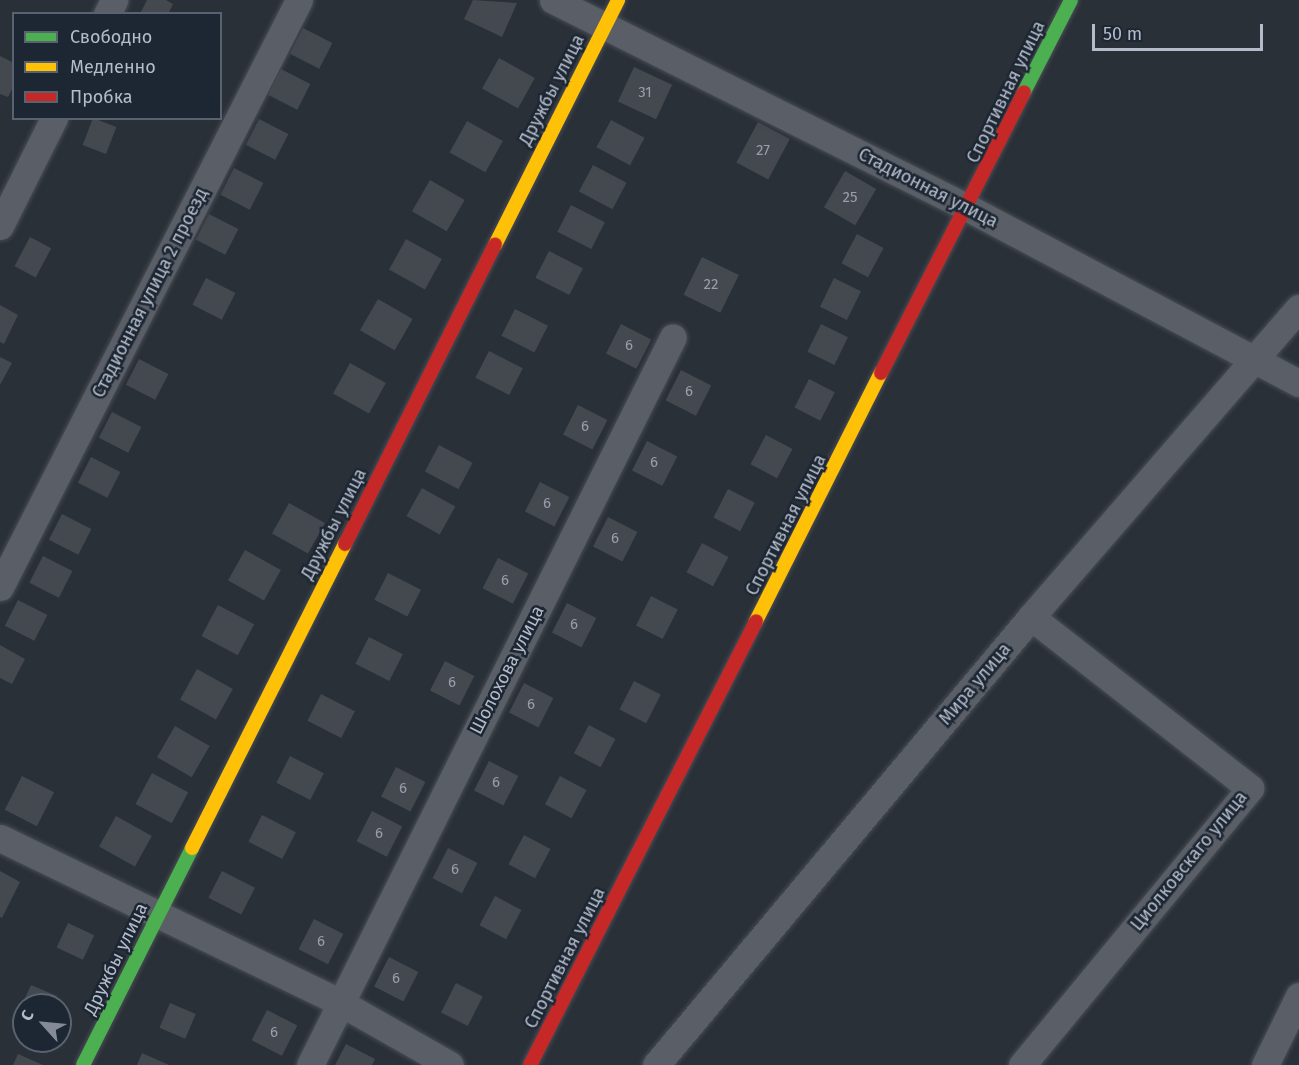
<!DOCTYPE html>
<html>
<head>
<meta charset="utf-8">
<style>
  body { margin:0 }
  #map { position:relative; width:1299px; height:1065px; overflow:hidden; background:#2a3038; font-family:"Fira Sans",sans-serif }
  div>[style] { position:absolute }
  .building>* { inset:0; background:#444950; transform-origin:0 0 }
  .roads { filter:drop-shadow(0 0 2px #484c53) drop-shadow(0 0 2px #484c53) }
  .street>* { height:27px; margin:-13.5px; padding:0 13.5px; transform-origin:13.5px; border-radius:13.5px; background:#5a5e66 }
  .fast>* { height:14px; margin:-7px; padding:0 7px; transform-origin:7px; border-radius:7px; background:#4caf50 }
  .slow>* { height:14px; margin:-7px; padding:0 7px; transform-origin:7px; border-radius:7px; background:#ffc107 }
  .jam>* { height:14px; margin:-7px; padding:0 7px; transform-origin:7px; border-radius:7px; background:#c62828 }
  span { translate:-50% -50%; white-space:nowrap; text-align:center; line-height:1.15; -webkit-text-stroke:5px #1d2633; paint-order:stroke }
  .number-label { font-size:15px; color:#989fab }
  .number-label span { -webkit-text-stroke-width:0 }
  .street-label { font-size:18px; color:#b4bcc9 }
  .legend { position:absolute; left:12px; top:12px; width:210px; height:108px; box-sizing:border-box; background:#1d2633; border:2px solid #59626f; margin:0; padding:8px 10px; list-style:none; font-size:18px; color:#b4bcc9 }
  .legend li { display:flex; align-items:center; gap:12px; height:30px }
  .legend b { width:30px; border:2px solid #59626f }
  .north { position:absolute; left:12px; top:993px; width:60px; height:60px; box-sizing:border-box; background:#1d2633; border:2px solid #59626f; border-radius:50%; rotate:297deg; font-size:16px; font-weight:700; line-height:24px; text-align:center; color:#b4bcc9 }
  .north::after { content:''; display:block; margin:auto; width:21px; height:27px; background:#848b96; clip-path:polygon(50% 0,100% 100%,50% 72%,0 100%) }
  .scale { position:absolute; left:1092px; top:24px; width:171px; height:27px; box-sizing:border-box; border:3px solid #b4bcc9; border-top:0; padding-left:8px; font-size:18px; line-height:21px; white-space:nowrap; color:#b4bcc9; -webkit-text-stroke:4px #1d2633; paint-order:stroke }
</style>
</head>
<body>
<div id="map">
  <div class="building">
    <div style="clip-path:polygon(147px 0,166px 0,173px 4px,168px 14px,140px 14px)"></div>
    <div style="clip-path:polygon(473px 0,517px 3px,502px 37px,464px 19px)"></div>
    <div style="left:303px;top:28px;width:33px;height:29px;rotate:27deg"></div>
    <div style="clip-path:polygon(0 56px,14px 63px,14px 85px,8px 97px,0 94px)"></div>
    <div style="left:499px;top:58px;width:41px;height:35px;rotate:29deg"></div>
    <div style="left:634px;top:67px;width:42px;height:38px;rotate:25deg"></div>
    <div style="left:281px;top:69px;width:33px;height:29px;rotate:27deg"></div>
    <div style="left:93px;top:118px;width:25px;height:29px;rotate:21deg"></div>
    <div style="left:259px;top:119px;width:33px;height:29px;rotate:27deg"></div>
    <div style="left:611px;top:120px;width:38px;height:31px;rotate:28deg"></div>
    <div style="left:467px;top:121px;width:41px;height:36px;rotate:29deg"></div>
    <div style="left:758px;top:122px;width:36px;height:46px;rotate:28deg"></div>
    <div style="left:593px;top:165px;width:38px;height:30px;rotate:28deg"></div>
    <div style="left:234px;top:168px;width:33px;height:30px;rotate:27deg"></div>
    <div style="left:845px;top:171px;width:36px;height:42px;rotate:30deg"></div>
    <div style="left:430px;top:180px;width:40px;height:36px;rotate:30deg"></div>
    <div style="left:571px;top:205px;width:38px;height:30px;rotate:27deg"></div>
    <div style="left:209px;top:214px;width:33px;height:29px;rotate:27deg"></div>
    <div style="left:857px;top:234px;width:30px;height:33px;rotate:28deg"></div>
    <div style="left:30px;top:237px;width:24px;height:33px;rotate:28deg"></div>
    <div style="left:406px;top:239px;width:41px;height:35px;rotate:29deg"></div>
    <div style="left:549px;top:251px;width:38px;height:30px;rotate:27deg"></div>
    <div style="left:702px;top:257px;width:41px;height:42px;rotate:26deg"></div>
    <div style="left:206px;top:278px;width:33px;height:30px;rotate:27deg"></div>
    <div style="left:834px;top:278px;width:30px;height:32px;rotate:26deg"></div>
    <div style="left:378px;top:299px;width:40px;height:36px;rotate:30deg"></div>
    <div style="clip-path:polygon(0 305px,18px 315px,4px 344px,0 342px)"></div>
    <div style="left:515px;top:309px;width:37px;height:30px;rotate:27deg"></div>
    <div style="left:621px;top:324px;width:34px;height:33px;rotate:27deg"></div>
    <div style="left:821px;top:324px;width:30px;height:31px;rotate:26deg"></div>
    <div style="left:489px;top:351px;width:38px;height:30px;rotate:27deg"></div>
    <div style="clip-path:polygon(0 357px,12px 363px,0 385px)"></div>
    <div style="left:139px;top:359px;width:33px;height:29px;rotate:27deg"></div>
    <div style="left:350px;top:363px;width:41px;height:35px;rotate:29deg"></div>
    <div style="left:681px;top:370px;width:34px;height:34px;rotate:27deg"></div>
    <div style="left:809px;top:379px;width:29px;height:32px;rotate:27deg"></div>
    <div style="left:578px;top:405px;width:33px;height:33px;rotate:27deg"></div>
    <div style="left:112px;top:412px;width:33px;height:29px;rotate:27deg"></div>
    <div style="left:766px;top:435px;width:30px;height:33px;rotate:28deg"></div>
    <div style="left:647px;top:441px;width:34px;height:33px;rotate:27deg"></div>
    <div style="left:439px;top:445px;width:38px;height:30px;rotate:28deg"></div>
    <div style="left:91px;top:457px;width:33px;height:29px;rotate:27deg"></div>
    <div style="left:540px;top:482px;width:33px;height:33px;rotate:27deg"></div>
    <div style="left:422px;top:488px;width:38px;height:32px;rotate:29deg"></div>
    <div style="left:728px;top:489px;width:30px;height:32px;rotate:27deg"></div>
    <div style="left:289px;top:503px;width:41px;height:35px;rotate:29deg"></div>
    <div style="left:62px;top:514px;width:33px;height:29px;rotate:27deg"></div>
    <div style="left:608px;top:517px;width:33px;height:33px;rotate:27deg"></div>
    <div style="left:702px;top:543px;width:30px;height:33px;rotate:28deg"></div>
    <div style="left:245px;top:550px;width:41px;height:35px;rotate:29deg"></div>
    <div style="left:43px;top:556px;width:33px;height:30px;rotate:27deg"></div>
    <div style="left:498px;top:558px;width:34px;height:34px;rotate:27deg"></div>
    <div style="left:388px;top:573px;width:37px;height:30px;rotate:27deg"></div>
    <div style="left:651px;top:596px;width:30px;height:33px;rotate:27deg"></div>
    <div style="left:18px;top:600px;width:33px;height:29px;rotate:27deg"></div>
    <div style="left:567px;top:603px;width:33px;height:33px;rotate:27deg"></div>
    <div style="left:218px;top:605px;width:41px;height:35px;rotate:28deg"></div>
    <div style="left:369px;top:637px;width:38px;height:30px;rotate:27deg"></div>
    <div style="clip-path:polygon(0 645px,25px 659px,12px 684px,0 678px)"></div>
    <div style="left:445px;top:661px;width:33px;height:33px;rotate:27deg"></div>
    <div style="left:197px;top:669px;width:41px;height:35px;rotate:29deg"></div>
    <div style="left:634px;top:681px;width:30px;height:32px;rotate:27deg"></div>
    <div style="left:524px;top:683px;width:33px;height:33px;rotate:27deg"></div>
    <div style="left:321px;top:694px;width:38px;height:30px;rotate:27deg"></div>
    <div style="left:589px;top:725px;width:30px;height:32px;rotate:28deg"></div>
    <div style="left:175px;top:726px;width:40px;height:36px;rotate:30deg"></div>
    <div style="left:290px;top:756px;width:38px;height:30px;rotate:27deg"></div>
    <div style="left:489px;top:761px;width:33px;height:33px;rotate:27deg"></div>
    <div style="left:396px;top:767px;width:33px;height:33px;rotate:27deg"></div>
    <div style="left:152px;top:773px;width:41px;height:35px;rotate:28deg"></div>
    <div style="left:22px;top:776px;width:36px;height:38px;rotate:27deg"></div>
    <div style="left:560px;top:776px;width:30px;height:32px;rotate:28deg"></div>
    <div style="left:372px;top:811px;width:34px;height:34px;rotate:27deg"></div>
    <div style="left:262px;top:815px;width:38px;height:30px;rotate:27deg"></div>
    <div style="left:116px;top:816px;width:41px;height:35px;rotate:29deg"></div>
    <div style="left:524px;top:835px;width:30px;height:33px;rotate:28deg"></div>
    <div style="left:448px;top:848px;width:33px;height:34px;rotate:27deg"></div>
    <div style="clip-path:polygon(0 871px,20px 882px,2px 918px,0 917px)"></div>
    <div style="left:222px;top:871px;width:37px;height:30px;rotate:27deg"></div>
    <div style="left:495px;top:896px;width:30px;height:33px;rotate:28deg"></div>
    <div style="left:314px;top:919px;width:33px;height:34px;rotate:27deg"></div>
    <div style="left:68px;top:923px;width:29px;height:27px;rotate:25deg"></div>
    <div style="left:389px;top:957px;width:33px;height:33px;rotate:27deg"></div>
    <div style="left:456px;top:983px;width:30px;height:33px;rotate:27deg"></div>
    <div style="clip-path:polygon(31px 985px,57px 996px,53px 1005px,24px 1005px,24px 1011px,20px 1009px)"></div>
    <div style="left:170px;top:1003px;width:28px;height:27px;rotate:23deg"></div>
    <div style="left:267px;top:1010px;width:34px;height:34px;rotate:27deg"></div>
    <div style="clip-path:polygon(346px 1044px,375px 1059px,372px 1065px,335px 1065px)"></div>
    <div style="clip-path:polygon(142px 1053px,169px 1065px,137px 1065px)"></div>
    <div style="clip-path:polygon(18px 1054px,43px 1065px,13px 1065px)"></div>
  </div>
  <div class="roads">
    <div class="street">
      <div style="left:553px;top:0;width:464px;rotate:26.6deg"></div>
      <div style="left:968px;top:208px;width:374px;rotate:27.9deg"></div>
      <div style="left:107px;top:14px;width:16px;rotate:-63deg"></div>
      <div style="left:0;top:226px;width:121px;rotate:-63.4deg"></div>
      <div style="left:0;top:587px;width:659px;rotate:-63.01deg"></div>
      <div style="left:0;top:838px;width:379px;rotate:25.8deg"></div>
      <div style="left:341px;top:1003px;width:125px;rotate:29.6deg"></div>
      <div style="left:310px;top:1065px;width:813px;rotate:-63.5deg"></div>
      <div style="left:656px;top:1065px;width:584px;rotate:-50.07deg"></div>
      <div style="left:1031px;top:617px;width:409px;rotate:-49.1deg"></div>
      <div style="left:1022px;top:1065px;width:359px;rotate:-50.5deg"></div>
      <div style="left:1250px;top:788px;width:278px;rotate:-142deg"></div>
      <div style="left:1265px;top:1065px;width:77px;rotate:-63.8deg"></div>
    </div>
    <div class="fast">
      <div style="left:1024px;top:92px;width:103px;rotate:-62.9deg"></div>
      <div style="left:83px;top:1065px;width:243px;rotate:-63.3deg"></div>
    </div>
    <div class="slow">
      <div style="left:495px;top:245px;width:274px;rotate:-63.3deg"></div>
      <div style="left:756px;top:621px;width:278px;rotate:-63.3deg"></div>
      <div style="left:192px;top:848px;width:340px;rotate:-63.3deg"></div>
    </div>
    <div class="jam">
      <div style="left:881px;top:373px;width:315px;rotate:-63deg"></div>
      <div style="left:345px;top:544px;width:335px;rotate:-63.4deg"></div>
      <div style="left:530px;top:1065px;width:498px;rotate:-63deg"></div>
    </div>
  </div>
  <div class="number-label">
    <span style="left:645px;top:93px">31</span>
    <span style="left:763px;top:151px">27</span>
    <span style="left:850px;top:198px">25</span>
    <span style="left:711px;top:285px">22</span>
    <span style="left:629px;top:346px">6</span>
    <span style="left:689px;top:392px">6</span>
    <span style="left:585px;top:427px">6</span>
    <span style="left:654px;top:463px">6</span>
    <span style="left:547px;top:504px">6</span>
    <span style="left:615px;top:539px">6</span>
    <span style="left:505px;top:581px">6</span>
    <span style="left:574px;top:625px">6</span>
    <span style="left:452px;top:683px">6</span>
    <span style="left:531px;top:705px">6</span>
    <span style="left:496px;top:783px">6</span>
    <span style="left:403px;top:789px">6</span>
    <span style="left:379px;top:834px">6</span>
    <span style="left:455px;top:870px">6</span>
    <span style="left:321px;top:942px">6</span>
    <span style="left:396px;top:979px">6</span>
    <span style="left:274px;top:1033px">6</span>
  </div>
  <div class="street-label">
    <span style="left:552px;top:90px;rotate:-63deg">Дружбы улица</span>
    <span style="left:1006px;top:92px;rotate:-64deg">Спортивная улица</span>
    <span style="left:928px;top:188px;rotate:27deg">Стадионная улица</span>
    <span style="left:150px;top:293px;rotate:-63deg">Стадионная улица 2 проезд</span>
    <span style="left:334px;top:524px;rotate:-63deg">Дружбы улица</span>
    <span style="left:786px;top:525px;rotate:-63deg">Спортивная улица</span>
    <span style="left:507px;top:670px;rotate:-63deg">Шолохова улица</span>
    <span style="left:975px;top:684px;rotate:-50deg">Мира улица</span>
    <span style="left:1189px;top:861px;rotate:-51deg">Циолковскаго улица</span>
    <span style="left:565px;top:958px;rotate:-63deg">Спортивная улица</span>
    <span style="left:116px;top:959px;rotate:-64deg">Дружбы улица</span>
  </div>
  <ul class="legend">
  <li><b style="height:8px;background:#4caf50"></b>Свободно</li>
  <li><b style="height:8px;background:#ffc107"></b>Медленно</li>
  <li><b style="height:8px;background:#c62828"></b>Пробка</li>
  </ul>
  <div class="north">С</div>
  <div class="scale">50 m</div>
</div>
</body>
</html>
